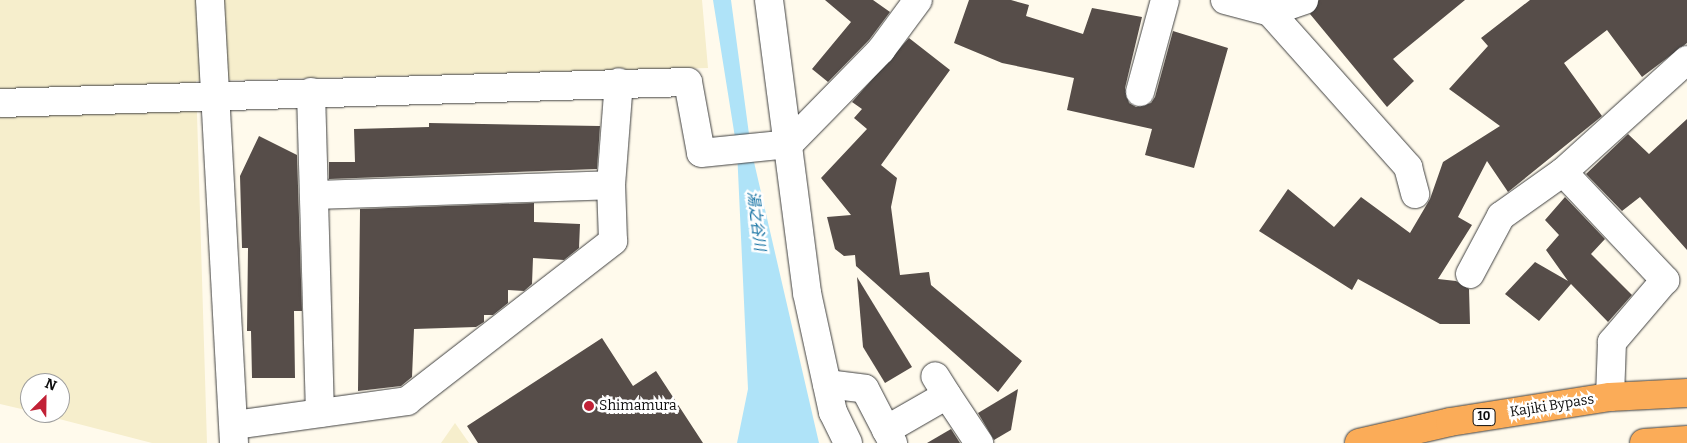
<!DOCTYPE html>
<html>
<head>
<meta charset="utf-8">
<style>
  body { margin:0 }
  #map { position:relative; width:1687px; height:443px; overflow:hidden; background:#fffaec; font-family:Bitter,"Noto Sans JP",serif }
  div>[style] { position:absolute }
  .farmland>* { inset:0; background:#f6eecc }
  .water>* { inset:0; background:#afe3f8 }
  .building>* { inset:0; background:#564d49 }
  .roads { filter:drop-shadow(0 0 1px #404040) drop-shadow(0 0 1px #404040) }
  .minor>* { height:28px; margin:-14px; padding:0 14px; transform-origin:14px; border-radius:14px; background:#fff }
  .trunk>* { height:28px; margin:-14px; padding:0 14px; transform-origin:14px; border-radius:14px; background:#fbac58 }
  .dots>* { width:14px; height:14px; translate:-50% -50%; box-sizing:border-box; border:2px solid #fff; border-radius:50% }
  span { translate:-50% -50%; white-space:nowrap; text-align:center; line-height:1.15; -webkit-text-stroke:5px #fff; paint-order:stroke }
  .shield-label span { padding:1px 4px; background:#fff; border:1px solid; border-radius:4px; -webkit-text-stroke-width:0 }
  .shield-label { font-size:12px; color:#0d0d0d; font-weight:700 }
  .poi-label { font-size:14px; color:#0d0d0d }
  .left { translate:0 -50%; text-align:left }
  .street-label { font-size:14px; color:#0d0d0d }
  .water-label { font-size:15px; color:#1270a2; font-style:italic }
  .north { position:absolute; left:20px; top:373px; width:50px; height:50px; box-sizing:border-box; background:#fff; border:1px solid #9e9e9e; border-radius:50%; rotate:23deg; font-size:14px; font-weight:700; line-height:20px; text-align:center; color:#0d0d0d }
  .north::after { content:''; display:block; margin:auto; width:18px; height:22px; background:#c12136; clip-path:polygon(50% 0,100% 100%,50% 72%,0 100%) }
</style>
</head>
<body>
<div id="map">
  <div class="farmland">
    <div style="clip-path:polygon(0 0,702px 0,708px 68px,196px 81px,207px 443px,152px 443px,36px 413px,60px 413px,60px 383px,30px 383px,30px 411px,0 404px)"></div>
    <div style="clip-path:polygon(455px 423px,469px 443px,441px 443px)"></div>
  </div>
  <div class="water">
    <div style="clip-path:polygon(713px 0,731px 0,751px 149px,819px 443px,737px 443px,748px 389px,737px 150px)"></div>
  </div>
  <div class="building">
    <div style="clip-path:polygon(825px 0,873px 0,890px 12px,869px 40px,828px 82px,812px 69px,851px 22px)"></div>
    <div style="clip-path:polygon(969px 0,1011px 0,1029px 5px,1026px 16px,1083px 34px,1092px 8px,1142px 17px,1125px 88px,1129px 103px,1136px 107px,1151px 103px,1155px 97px,1173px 31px,1228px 48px,1194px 168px,1145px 155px,1152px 129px,1067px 110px,1074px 78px,1002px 63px,954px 43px)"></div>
    <div style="clip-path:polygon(1319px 0,1465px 0,1393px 59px,1414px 81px,1387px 107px,1310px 14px)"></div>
    <div style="clip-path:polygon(1530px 0,1687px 0,1687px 43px,1642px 77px,1607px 30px,1564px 63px,1602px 116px,1508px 192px,1487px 161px,1458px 217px,1472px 225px,1438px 279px,1456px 281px,1469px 289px,1470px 324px,1440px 324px,1358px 279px,1352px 290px,1259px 231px,1288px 189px,1334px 227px,1361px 197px,1410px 233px,1430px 199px,1443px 162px,1500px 126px,1449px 89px,1488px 46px,1481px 38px)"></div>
    <div style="clip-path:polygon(909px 38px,950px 70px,881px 165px,897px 178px,891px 207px,900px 275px,929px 272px,931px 285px,1022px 361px,998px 392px,856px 266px,855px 255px,844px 256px,835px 249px,827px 217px,851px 215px,821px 178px,867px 129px,854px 118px,862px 109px,852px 102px)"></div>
    <div style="clip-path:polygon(1687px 119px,1687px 250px,1640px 197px,1622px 211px,1586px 174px,1628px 134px,1649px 154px)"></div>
    <div style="clip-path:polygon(429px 123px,600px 126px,597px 169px,329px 179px,329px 162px,355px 162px,354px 129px,429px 127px)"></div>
    <div style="clip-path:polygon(259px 136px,297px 155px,302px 311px,294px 311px,295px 378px,252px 378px,251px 331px,247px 331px,248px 248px,242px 248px,240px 176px)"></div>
    <div style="clip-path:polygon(1565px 197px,1605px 239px,1591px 254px,1632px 295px,1608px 322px,1571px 284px,1539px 321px,1505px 294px,1535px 262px,1568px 281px,1546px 250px,1559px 235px,1545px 220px)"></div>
    <div style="clip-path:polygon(534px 203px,534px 222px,580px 224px,579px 248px,564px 260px,533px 258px,532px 284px,524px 291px,508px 290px,508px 303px,493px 315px,484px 315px,484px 322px,476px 327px,414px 329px,412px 377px,401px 386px,358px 391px,360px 209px)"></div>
    <div style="clip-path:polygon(857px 277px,912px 367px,885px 383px,863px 347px)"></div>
    <div style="clip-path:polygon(602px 338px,633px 386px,656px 371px,703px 443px,478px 443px,467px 426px)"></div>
    <div style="clip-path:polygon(1018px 389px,1011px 430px,994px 440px,978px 413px)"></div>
    <div style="clip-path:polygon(951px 429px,960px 443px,927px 443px)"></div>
  </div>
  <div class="roads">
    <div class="minor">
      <div style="left:210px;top:0;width:444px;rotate:86.9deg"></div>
      <div style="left:769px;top:0;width:295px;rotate:82.6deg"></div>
      <div style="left:807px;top:293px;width:122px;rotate:77.7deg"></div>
      <div style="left:833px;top:412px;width:34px;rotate:64deg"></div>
      <div style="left:1225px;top:0;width:47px;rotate:14.9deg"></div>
      <div style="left:1270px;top:12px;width:36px;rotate:-19deg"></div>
      <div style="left:1270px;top:12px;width:208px;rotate:48.3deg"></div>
      <div style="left:1408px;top:167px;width:28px;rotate:75deg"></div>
      <div style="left:311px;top:92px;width:321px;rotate:88.4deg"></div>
      <div style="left:1140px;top:92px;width:95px;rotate:-74.8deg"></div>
      <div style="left:0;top:103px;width:688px;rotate:-1.75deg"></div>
      <div style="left:688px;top:82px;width:72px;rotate:79.6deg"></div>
      <div style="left:701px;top:153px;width:88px;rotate:-5.8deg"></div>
      <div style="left:789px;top:144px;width:132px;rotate:-45.6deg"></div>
      <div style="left:881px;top:50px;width:62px;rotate:-53.5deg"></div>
      <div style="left:1563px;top:172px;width:167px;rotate:-42.1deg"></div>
      <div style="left:314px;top:195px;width:297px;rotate:-1.9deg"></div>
      <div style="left:1470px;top:274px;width:66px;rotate:-61.9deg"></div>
      <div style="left:1501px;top:216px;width:76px;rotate:-35.4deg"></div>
      <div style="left:1563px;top:172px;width:149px;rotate:46.6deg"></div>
      <div style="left:1665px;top:280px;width:82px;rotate:130.5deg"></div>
      <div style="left:1612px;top:342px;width:55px;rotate:92.1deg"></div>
      <div style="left:827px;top:384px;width:38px;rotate:7deg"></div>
      <div style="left:865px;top:389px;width:61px;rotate:62.6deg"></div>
      <div style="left:947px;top:395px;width:58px;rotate:56.3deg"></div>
      <div style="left:235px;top:425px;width:174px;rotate:-7.9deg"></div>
      <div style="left:407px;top:401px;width:261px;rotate:-37.8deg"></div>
      <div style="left:613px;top:241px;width:56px;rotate:-92deg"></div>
      <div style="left:611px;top:185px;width:103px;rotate:-85.6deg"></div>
      <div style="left:886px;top:430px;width:70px;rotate:-29.8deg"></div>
      <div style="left:947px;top:395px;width:22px;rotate:-122deg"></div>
    </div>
    <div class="trunk">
      <div style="left:1359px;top:443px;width:93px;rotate:-13deg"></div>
      <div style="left:1450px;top:422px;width:162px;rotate:-8.9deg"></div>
      <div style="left:1610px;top:397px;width:77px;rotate:-3deg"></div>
      <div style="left:1644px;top:443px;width:43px;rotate:-4deg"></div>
    </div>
  </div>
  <div class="dots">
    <div style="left:589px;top:406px;background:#c12136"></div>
  </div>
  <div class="shield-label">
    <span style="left:1484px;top:417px">10</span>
  </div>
  <div class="poi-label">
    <span class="left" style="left:599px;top:406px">Shimamura</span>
  </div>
  <div class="street-label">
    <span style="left:1552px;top:406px;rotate:-9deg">Kajiki Bypass</span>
  </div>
  <div class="water-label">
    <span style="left:756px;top:221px;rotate:83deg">湯之谷川</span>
  </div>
  <div class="north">N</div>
</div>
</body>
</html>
